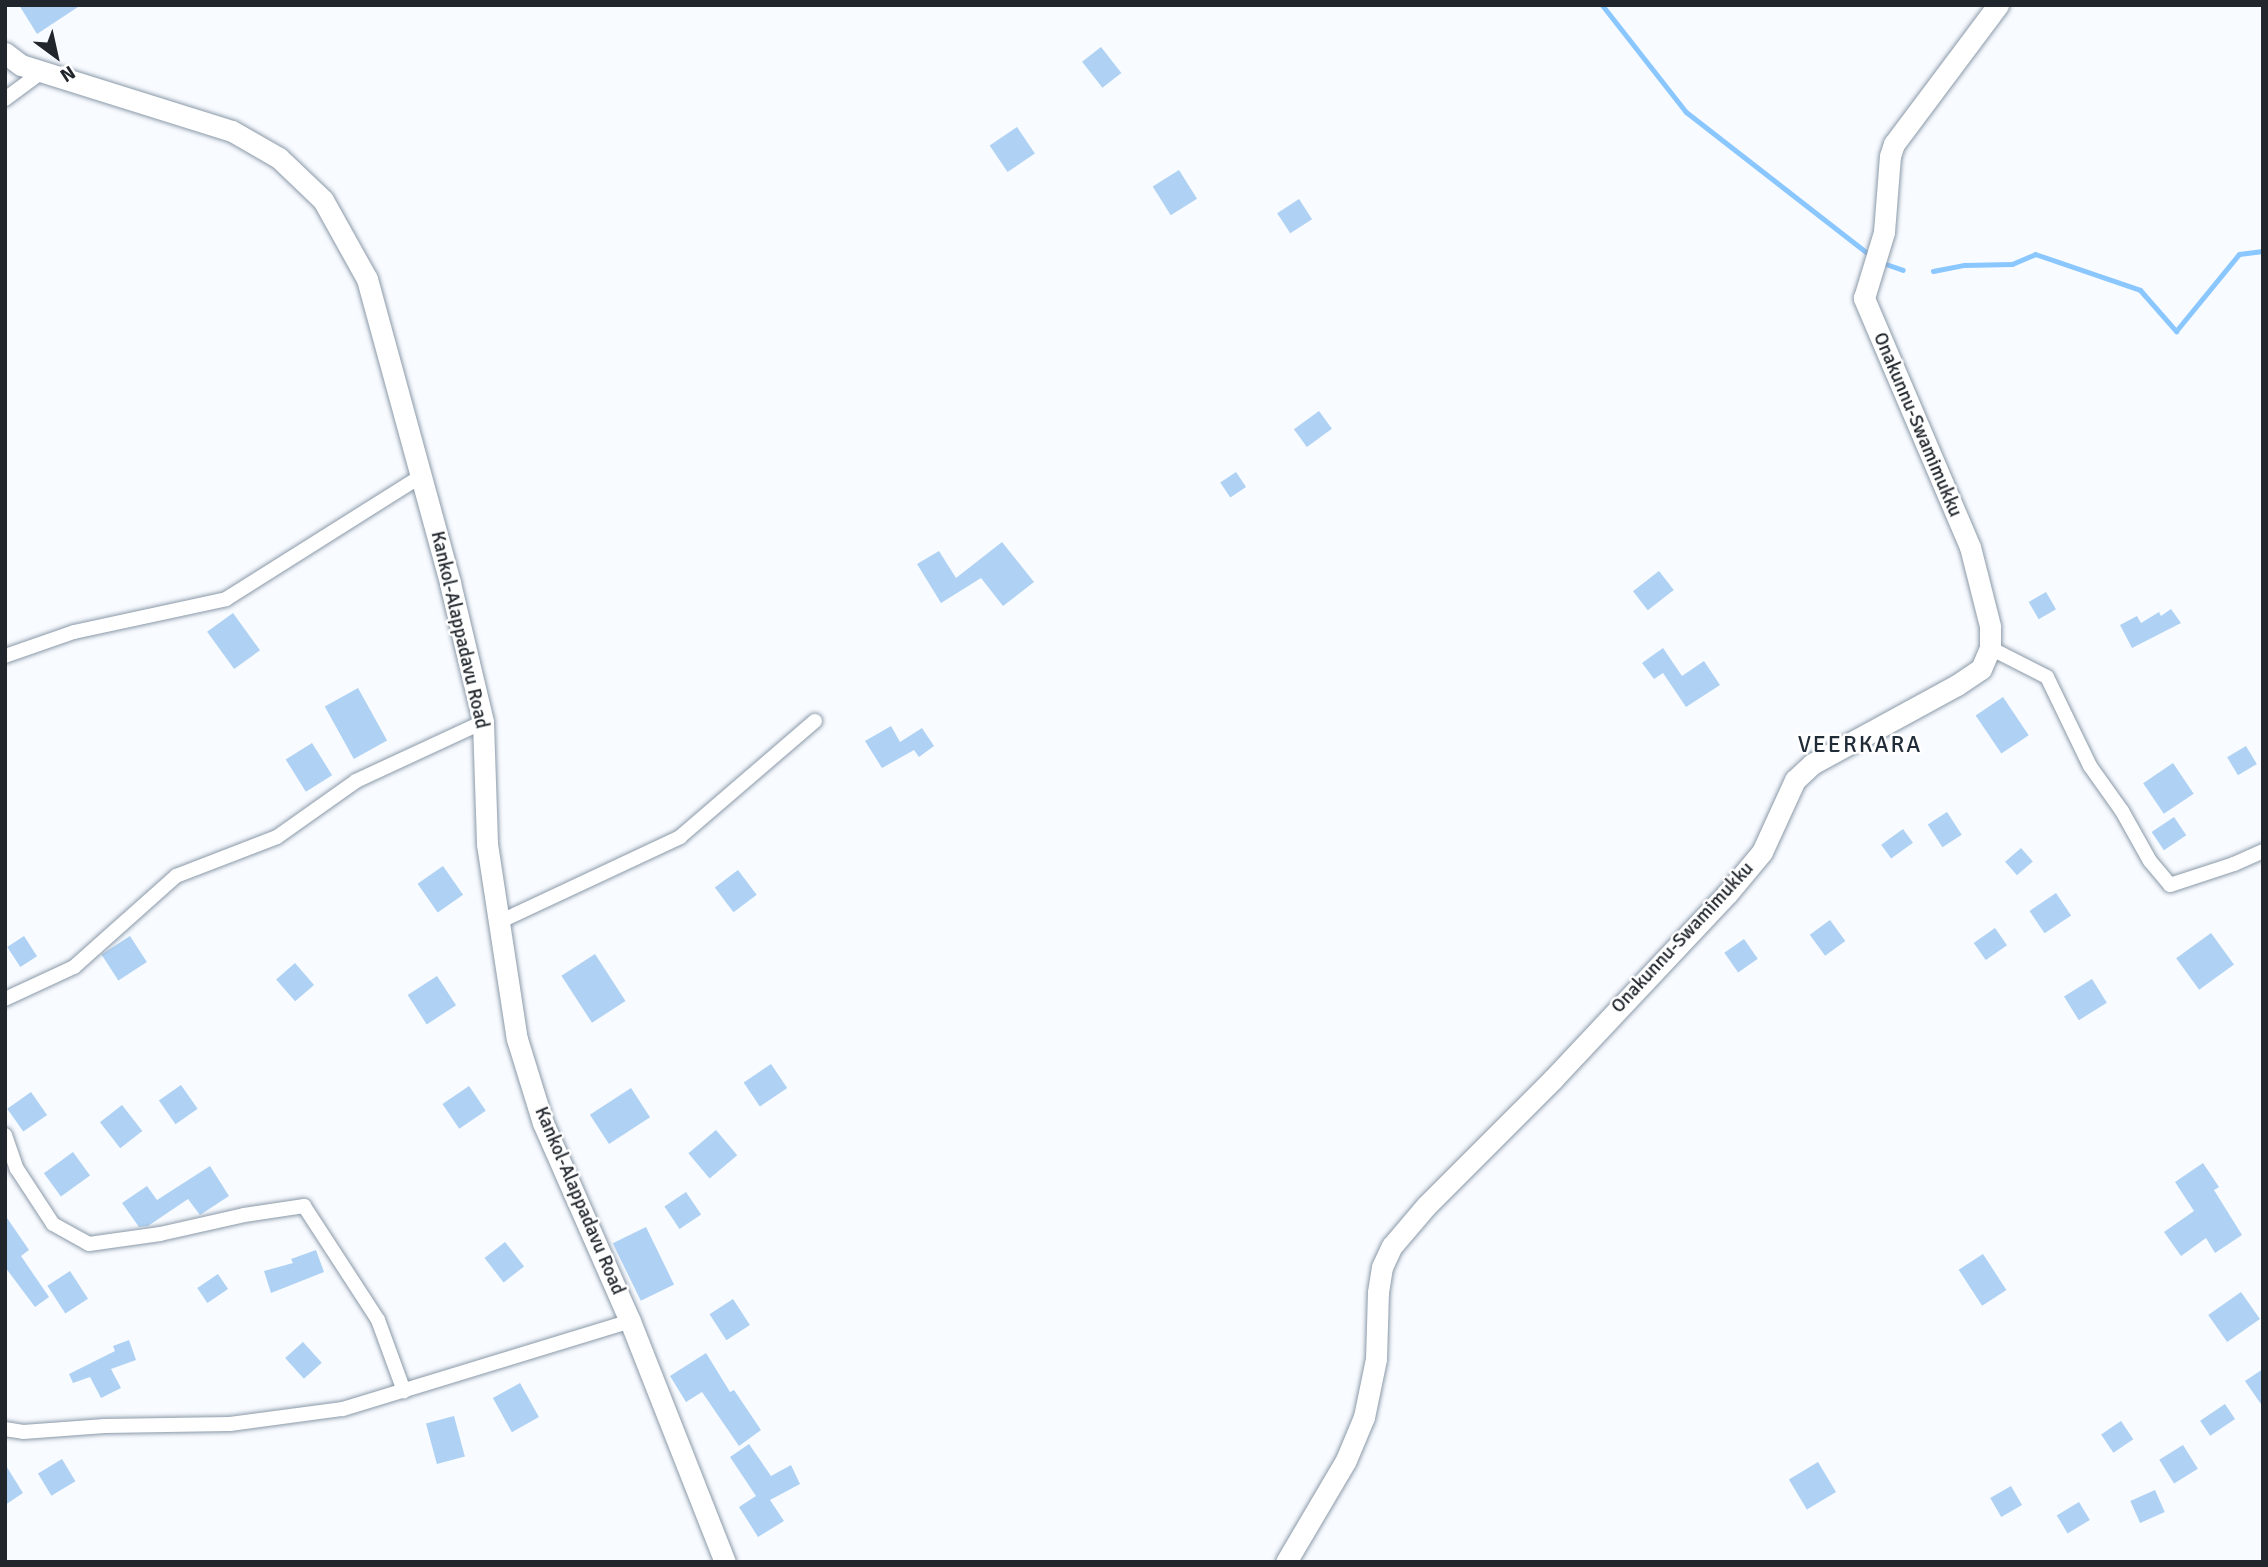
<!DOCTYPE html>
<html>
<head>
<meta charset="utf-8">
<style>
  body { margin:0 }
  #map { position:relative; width:2268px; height:1567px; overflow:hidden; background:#f8fbff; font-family:Signika,sans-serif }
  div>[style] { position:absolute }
  .stream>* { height:5px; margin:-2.5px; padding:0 2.5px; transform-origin:2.5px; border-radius:2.5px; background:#8bc7ff }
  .building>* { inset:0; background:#afd2f4; transform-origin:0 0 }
  .roads { filter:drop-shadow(0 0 2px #8a99a8) drop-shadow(0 0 2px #8a99a8) }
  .street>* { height:14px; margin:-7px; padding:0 7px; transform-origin:7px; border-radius:7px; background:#fff }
  .secondary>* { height:21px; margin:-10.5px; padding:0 10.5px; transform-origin:10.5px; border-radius:10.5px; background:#fff }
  span { translate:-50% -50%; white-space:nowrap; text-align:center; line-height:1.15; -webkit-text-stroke:5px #fff; paint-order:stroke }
  .street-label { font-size:19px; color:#20262c }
  .quarter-label { font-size:23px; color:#202c38; letter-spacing:2px }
  .frame { position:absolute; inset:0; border:7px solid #20262c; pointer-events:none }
  .north { position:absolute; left:21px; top:21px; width:70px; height:70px; -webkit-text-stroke:5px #fff; paint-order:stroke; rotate:147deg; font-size:19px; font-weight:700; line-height:28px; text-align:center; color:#20262c }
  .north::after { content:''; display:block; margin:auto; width:24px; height:32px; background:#20262c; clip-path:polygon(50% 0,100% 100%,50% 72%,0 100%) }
</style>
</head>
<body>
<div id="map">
  <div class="stream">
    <div style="left:1602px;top:5px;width:136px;rotate:51.9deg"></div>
    <div style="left:1686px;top:112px;width:236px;rotate:37.9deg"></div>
    <div style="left:1880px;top:262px;width:24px;rotate:19deg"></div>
    <div style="left:1933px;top:271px;width:32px;rotate:-11deg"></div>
    <div style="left:1964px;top:265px;width:48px;rotate:-1.2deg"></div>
    <div style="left:2012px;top:264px;width:25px;rotate:-23deg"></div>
    <div style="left:2035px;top:254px;width:111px;rotate:18.9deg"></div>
    <div style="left:2140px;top:290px;width:55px;rotate:48.7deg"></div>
    <div style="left:2176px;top:331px;width:99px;rotate:-50.7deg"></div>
    <div style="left:2239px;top:254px;width:24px;rotate:-7deg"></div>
  </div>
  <div class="building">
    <div style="clip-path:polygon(19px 5px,81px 5px,37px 34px)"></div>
    <div style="left:1101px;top:47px;width:33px;height:24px;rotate:52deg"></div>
    <div style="left:1017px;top:127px;width:32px;height:33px;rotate:56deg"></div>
    <div style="left:1179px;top:170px;width:34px;height:31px;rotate:58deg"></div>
    <div style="left:1299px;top:199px;width:24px;height:26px;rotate:57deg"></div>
    <div style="left:1319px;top:411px;width:22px;height:31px;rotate:54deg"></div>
    <div style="left:1236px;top:472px;width:18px;height:19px;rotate:56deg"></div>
    <div style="clip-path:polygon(1002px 542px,1034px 582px,1003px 606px,981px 578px,941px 603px,917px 564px,939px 551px,956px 578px)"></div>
    <div style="left:1659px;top:571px;width:24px;height:33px;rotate:52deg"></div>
    <div style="left:2046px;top:592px;width:20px;height:20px;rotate:60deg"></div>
    <div style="clip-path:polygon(2171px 609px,2181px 623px,2132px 648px,2120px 625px,2137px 616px,2141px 623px,2159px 612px,2161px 616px)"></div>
    <div style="left:233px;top:613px;width:46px;height:32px;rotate:54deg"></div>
    <div style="clip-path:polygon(1663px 648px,1682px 676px,1704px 661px,1720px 685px,1686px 707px,1663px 673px,1654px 679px,1642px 663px)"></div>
    <div style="left:358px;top:688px;width:60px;height:38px;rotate:61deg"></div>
    <div style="left:2003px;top:697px;width:46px;height:33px;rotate:56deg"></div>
    <div style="clip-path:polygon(891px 726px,900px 742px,922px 728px,934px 746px,919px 757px,914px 750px,882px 768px,865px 741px)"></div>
    <div style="left:312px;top:743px;width:38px;height:31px;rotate:58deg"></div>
    <div style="left:2246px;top:746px;width:21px;height:22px;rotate:59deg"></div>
    <div style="left:2173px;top:763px;width:37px;height:36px;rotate:56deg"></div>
    <div style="left:1947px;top:812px;width:27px;height:23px;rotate:57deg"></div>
    <div style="left:2174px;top:817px;width:22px;height:27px;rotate:56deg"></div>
    <div style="left:1903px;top:829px;width:17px;height:27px;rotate:54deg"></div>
    <div style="left:2021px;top:848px;width:18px;height:21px;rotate:49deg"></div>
    <div style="left:443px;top:866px;width:35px;height:31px;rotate:55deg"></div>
    <div style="left:738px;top:870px;width:31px;height:29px;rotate:53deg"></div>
    <div style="left:2056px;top:893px;width:27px;height:32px;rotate:56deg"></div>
    <div style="left:1830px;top:920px;width:26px;height:25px;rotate:54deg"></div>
    <div style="left:1995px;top:928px;width:21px;height:26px;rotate:55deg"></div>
    <div style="left:2211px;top:933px;width:39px;height:43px;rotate:54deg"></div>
    <div style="left:24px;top:936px;width:24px;height:20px;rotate:57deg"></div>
    <div style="left:130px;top:936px;width:31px;height:34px;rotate:57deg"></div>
    <div style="left:1744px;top:939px;width:24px;height:24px;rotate:55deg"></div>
    <div style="left:595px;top:954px;width:56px;height:40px;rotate:57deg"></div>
    <div style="left:295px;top:963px;width:29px;height:25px;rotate:49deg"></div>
    <div style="left:437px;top:976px;width:35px;height:35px;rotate:57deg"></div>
    <div style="left:2092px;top:979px;width:28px;height:33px;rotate:58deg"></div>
    <div style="left:771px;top:1064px;width:29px;height:33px;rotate:56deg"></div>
    <div style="left:181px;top:1085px;width:29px;height:27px;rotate:55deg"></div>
    <div style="left:469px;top:1086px;width:30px;height:32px;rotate:56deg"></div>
    <div style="left:631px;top:1088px;width:35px;height:49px;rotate:57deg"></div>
    <div style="left:31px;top:1092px;width:28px;height:29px;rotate:55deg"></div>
    <div style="left:122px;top:1105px;width:33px;height:28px;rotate:52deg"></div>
    <div style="left:716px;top:1130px;width:33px;height:36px;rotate:50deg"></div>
    <div style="left:73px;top:1152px;width:29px;height:36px;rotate:54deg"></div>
    <div style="clip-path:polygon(2203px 1163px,2219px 1187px,2214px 1190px,2242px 1235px,2215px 1253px,2206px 1238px,2181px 1256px,2164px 1232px,2194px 1211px,2175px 1182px)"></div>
    <div style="clip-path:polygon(210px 1166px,229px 1196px,200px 1215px,188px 1199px,148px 1226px,139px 1227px,122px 1203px,147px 1186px,157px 1200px)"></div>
    <div style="left:686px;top:1192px;width:27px;height:26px;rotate:56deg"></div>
    <div style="clip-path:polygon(5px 1215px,29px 1250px,21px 1256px,49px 1297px,35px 1307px,5px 1267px)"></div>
    <div style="left:646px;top:1227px;width:64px;height:37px;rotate:64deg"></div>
    <div style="left:505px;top:1242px;width:31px;height:26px;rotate:52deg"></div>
    <div style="clip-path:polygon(316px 1250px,324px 1272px,271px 1293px,264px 1271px,293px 1263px,291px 1259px)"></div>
    <div style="left:1983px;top:1254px;width:43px;height:29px;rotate:57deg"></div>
    <div style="left:70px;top:1271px;width:33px;height:27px;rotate:57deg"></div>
    <div style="left:218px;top:1274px;width:18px;height:25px;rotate:56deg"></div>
    <div style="left:2241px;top:1292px;width:33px;height:40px;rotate:55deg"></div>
    <div style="left:733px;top:1299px;width:31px;height:28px;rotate:57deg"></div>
    <div style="clip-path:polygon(129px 1340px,136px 1360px,111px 1369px,121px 1388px,101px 1398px,90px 1377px,73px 1383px,69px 1374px,115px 1351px,113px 1346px)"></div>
    <div style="left:303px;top:1342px;width:28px;height:24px;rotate:48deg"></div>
    <div style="clip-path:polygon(706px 1353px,730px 1392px,734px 1390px,761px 1430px,739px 1446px,702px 1392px,686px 1402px,670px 1376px)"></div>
    <div style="clip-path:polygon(2263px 1369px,2263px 1407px,2245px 1381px)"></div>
    <div style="left:520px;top:1383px;width:39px;height:31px;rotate:61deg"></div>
    <div style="left:2225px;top:1404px;width:18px;height:30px;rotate:56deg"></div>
    <div style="left:454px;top:1416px;width:42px;height:29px;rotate:75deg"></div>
    <div style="left:2121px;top:1421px;width:22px;height:24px;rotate:56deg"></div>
    <div style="clip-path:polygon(749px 1444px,771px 1476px,791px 1465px,800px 1484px,770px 1500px,784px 1521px,758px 1537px,739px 1507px,756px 1496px,730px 1457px)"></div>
    <div style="left:2183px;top:1445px;width:28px;height:28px;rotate:58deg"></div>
    <div style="left:62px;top:1459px;width:26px;height:28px;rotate:59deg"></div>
    <div style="left:1818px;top:1462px;width:35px;height:34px;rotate:59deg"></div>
    <div style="clip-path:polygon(5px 1464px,23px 1493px,5px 1505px)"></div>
    <div style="left:2011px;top:1486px;width:22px;height:24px;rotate:60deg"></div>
    <div style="left:2155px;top:1490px;width:24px;height:27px;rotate:66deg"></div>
    <div style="left:2079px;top:1502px;width:21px;height:26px;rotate:59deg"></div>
  </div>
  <div class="roads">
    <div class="street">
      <div style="left:5px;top:99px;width:47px;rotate:-36.4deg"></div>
      <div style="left:1990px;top:648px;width:64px;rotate:27deg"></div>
      <div style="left:2047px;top:677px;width:99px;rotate:64.2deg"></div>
      <div style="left:2090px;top:766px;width:55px;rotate:54.6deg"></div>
      <div style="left:2122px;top:811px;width:57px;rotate:60.8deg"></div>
      <div style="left:2150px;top:861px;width:31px;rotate:50deg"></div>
      <div style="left:2170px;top:885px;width:67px;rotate:-18.2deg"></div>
      <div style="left:2234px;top:864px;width:32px;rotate:-24deg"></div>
      <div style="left:5px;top:656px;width:73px;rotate:-19.2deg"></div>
      <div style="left:74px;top:632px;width:156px;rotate:-12.2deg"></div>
      <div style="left:226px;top:599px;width:231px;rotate:-32.2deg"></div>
      <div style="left:501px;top:921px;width:198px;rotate:-25.1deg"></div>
      <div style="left:680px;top:837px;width:178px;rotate:-40.7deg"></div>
      <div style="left:5px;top:999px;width:76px;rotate:-24.9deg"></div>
      <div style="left:74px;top:967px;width:137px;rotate:-41.7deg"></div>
      <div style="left:176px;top:876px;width:108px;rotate:-21.1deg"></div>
      <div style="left:277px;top:837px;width:97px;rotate:-35.3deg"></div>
      <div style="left:356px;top:781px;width:140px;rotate:-24.9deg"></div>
      <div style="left:5px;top:1135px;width:36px;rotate:71deg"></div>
      <div style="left:17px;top:1169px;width:66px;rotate:56.8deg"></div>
      <div style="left:53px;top:1224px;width:41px;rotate:29.1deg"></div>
      <div style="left:89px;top:1244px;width:72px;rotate:-8deg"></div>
      <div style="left:160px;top:1234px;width:86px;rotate:-12.7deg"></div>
      <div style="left:244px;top:1215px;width:61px;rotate:-8.5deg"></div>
      <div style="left:304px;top:1206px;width:136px;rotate:57deg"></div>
      <div style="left:378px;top:1320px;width:76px;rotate:69.9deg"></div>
      <div style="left:5px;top:1429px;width:18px;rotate:9deg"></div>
      <div style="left:23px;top:1432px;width:82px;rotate:-4.2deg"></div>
      <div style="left:105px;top:1426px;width:125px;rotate:-0.9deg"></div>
      <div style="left:230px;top:1424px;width:114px;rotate:-7.6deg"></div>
      <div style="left:343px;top:1409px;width:300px;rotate:-17deg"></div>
    </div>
    <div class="secondary">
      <div style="left:5px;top:53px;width:20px;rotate:37deg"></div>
      <div style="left:21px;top:65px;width:221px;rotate:17.4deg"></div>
      <div style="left:232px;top:131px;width:54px;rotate:29.9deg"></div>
      <div style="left:279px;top:158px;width:61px;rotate:43.7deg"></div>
      <div style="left:323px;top:200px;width:90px;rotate:60.9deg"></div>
      <div style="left:367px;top:279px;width:315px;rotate:74.7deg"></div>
      <div style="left:450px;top:583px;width:143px;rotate:76.6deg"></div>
      <div style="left:483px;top:722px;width:122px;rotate:88.1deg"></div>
      <div style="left:487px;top:844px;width:197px;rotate:81.3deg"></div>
      <div style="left:517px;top:1039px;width:88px;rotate:72.8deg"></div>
      <div style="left:543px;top:1123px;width:216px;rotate:66.3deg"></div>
      <div style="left:630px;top:1321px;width:259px;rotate:68.5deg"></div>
      <div style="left:1286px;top:1562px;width:118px;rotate:-59.5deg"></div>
      <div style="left:1346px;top:1460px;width:47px;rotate:-67.3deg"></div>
      <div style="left:1364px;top:1417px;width:59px;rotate:-78.3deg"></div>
      <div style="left:1376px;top:1359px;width:67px;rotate:-88.3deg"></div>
      <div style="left:1378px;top:1292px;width:25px;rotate:-81deg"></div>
      <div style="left:1382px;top:1267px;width:23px;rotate:-65deg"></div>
      <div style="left:1392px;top:1246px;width:52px;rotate:-49.6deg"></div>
      <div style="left:1426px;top:1206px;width:180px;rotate:-45deg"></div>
      <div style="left:1553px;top:1079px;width:254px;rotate:-46.8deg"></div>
      <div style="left:1727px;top:894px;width:55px;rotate:-50.2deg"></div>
      <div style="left:1762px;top:852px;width:79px;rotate:-65.4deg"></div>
      <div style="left:1795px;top:780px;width:23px;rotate:-43deg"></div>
      <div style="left:1812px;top:764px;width:165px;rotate:-28.6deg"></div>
      <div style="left:1957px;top:685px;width:29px;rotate:-34deg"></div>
      <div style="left:1981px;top:669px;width:23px;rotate:-67deg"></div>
      <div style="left:1990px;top:648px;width:22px;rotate:-90deg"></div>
      <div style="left:1990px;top:626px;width:81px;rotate:-104.2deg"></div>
      <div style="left:1970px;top:547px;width:271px;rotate:-113.1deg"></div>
      <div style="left:1864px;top:298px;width:69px;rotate:-73.1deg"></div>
      <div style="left:1884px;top:232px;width:76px;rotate:-85.5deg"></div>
      <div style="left:1890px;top:156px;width:13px;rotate:-72deg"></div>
      <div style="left:1894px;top:144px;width:174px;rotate:-53.2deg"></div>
    </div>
  </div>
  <div class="street-label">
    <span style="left:1917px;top:425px;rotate:67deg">Onakunnu-Swamimukku</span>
    <span style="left:459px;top:630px;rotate:77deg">Kankol-Alappadavu Road</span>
    <span style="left:1683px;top:938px;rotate:-47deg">Onakunnu-Swamimukku</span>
    <span style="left:579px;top:1201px;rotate:67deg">Kankol-Alappadavu Road</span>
  </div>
  <div class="quarter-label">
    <span style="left:1860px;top:745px">VEERKARA</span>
  </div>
  <div class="frame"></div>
  <div class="north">N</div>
</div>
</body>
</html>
